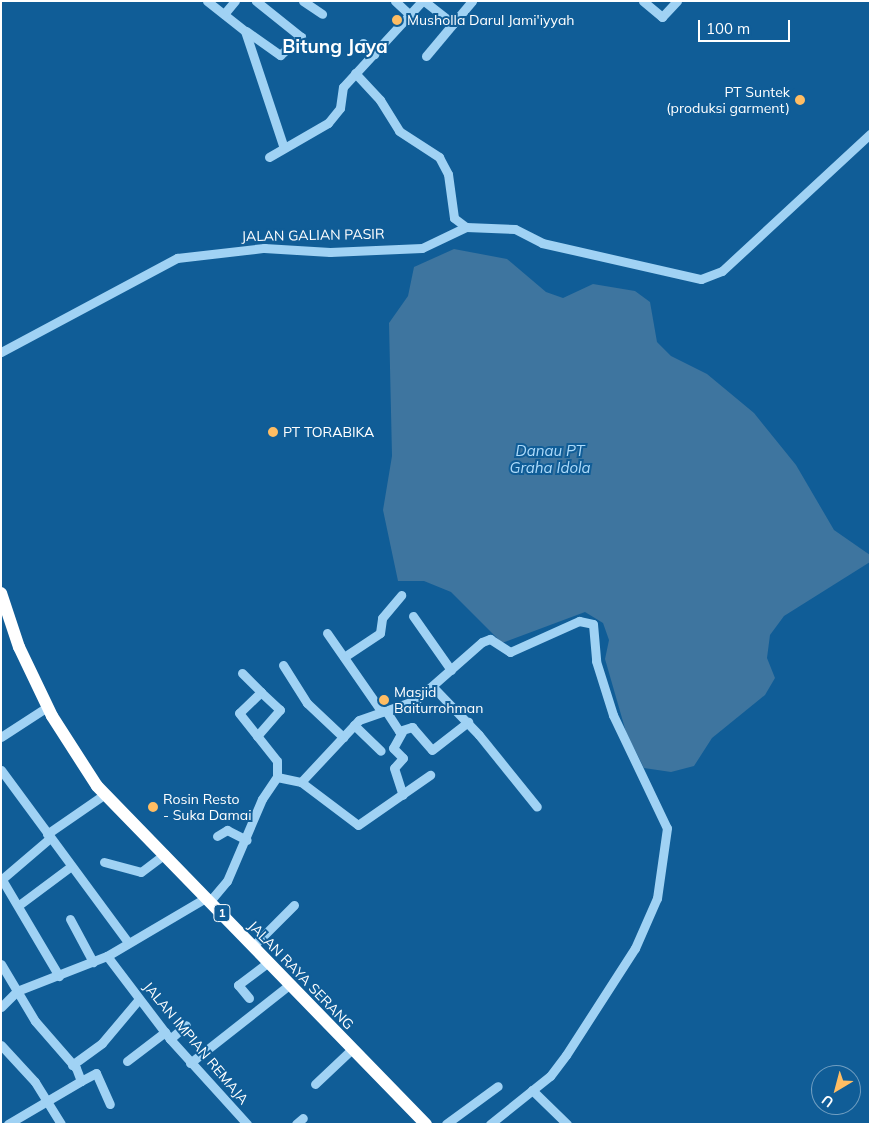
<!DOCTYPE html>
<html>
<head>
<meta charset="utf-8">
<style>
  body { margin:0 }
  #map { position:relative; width:871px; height:1125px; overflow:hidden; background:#105d97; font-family:Mulish,sans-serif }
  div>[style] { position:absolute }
  .water>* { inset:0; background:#3e759f }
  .minor>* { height:9px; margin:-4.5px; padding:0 4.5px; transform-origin:4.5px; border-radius:4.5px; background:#a0d2f4 }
  .highway>* { height:12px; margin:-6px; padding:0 6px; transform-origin:6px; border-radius:6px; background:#fff }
  .dots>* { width:14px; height:14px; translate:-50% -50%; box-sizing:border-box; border:2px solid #105d97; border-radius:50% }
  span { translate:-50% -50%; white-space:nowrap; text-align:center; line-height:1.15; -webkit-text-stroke:4px #105d97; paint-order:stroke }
  .shield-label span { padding:1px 4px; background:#105d97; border:1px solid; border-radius:4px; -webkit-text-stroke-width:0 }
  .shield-label { font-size:12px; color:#fff; font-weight:700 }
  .poi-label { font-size:14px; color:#fff }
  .left { translate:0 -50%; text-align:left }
  .right { translate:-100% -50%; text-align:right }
  .street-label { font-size:14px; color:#fff }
  .water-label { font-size:15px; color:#addbfb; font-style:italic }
  .district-label { font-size:19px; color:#fff; font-weight:700 }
  .frame { position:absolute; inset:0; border:2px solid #fff; pointer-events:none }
  .north { position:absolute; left:811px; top:1065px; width:50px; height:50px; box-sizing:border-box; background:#105d97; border:1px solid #709ec1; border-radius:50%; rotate:217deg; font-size:14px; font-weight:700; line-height:20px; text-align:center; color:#fff }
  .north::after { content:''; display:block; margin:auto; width:18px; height:22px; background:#ffbd63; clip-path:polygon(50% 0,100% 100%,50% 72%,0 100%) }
  .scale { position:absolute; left:698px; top:20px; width:92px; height:22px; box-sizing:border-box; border:2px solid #fff; border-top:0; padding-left:6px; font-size:15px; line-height:18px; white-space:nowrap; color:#fff; -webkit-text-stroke:4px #105d97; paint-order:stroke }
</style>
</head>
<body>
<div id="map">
  <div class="water">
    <div style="clip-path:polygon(454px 249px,507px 259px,546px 292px,563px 298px,593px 284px,635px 291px,650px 302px,657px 342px,671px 356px,707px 374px,754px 413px,796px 465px,834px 530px,870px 555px,870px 562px,784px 616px,770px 635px,767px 658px,775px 678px,765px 695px,712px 738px,694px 766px,671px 772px,644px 768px,626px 732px,605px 659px,609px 640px,603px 623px,585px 612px,502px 643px,451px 592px,424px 581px,398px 581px,383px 510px,392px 456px,389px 323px,408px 296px,414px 267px)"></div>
  </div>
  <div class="minor">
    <div style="left:207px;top:1px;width:48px;rotate:38.3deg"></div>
    <div style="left:245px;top:31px;width:123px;rotate:71.6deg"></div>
    <div style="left:303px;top:1px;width:23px;rotate:34deg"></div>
    <div style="left:395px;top:1px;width:22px;rotate:43deg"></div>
    <div style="left:424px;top:1px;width:37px;rotate:38deg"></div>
    <div style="left:643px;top:1px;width:25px;rotate:40deg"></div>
    <div style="left:662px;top:17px;width:22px;rotate:-47deg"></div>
    <div style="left:224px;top:14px;width:17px;rotate:-50deg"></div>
    <div style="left:246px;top:31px;width:42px;rotate:35.2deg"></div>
    <div style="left:280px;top:55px;width:28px;rotate:-41deg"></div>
    <div style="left:301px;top:37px;width:58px;rotate:-141.3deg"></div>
    <div style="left:363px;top:43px;width:16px;rotate:45deg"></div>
    <div style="left:426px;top:56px;width:72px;rotate:-50.1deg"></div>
    <div style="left:355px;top:73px;width:37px;rotate:47deg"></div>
    <div style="left:380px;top:100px;width:36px;rotate:58deg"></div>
    <div style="left:399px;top:131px;width:48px;rotate:33deg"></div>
    <div style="left:439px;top:157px;width:19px;rotate:62deg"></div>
    <div style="left:448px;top:174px;width:44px;rotate:82.2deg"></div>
    <div style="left:454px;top:218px;width:15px;rotate:37deg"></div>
    <div style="left:466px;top:227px;width:49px;rotate:2.3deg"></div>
    <div style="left:515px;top:229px;width:30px;rotate:27deg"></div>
    <div style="left:542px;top:243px;width:163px;rotate:12.8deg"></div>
    <div style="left:701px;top:279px;width:22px;rotate:-21deg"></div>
    <div style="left:722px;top:271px;width:202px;rotate:-42.8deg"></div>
    <div style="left:269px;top:157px;width:68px;rotate:-30deg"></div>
    <div style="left:328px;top:123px;width:19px;rotate:-51deg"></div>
    <div style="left:340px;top:108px;width:21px;rotate:-82deg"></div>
    <div style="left:343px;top:87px;width:117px;rotate:-47.4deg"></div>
    <div style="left:1px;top:352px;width:200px;rotate:-28.1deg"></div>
    <div style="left:177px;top:258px;width:88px;rotate:-6.6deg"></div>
    <div style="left:264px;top:248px;width:66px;rotate:3.5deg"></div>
    <div style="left:330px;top:252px;width:92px;rotate:-2.5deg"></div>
    <div style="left:422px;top:248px;width:49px;rotate:-25.5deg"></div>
    <div style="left:413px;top:616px;width:66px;rotate:54.9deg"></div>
    <div style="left:327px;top:633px;width:96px;rotate:55.2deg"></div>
    <div style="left:344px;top:657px;width:43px;rotate:-33.7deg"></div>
    <div style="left:380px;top:633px;width:15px;rotate:-82deg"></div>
    <div style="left:382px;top:618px;width:30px;rotate:-50deg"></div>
    <div style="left:283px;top:665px;width:45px;rotate:57.7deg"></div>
    <div style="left:307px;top:703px;width:50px;rotate:43.4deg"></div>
    <div style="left:242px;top:673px;width:27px;rotate:45deg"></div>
    <div style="left:261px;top:692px;width:30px;rotate:136deg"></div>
    <div style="left:239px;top:713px;width:61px;rotate:51.6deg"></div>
    <div style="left:277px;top:761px;width:16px;rotate:90deg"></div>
    <div style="left:433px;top:687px;width:66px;rotate:46.2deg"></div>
    <div style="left:479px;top:735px;width:92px;rotate:51.1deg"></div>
    <div style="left:386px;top:711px;width:24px;rotate:57deg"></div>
    <div style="left:399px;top:731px;width:14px;rotate:-17deg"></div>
    <div style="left:412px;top:727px;width:30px;rotate:49deg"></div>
    <div style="left:432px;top:750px;width:46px;rotate:-37.9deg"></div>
    <div style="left:354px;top:725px;width:37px;rotate:44deg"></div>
    <div style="left:402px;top:732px;width:18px;rotate:119deg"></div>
    <div style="left:393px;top:748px;width:14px;rotate:45deg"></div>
    <div style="left:403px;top:758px;width:13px;rotate:132deg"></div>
    <div style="left:394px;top:768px;width:28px;rotate:72deg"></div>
    <div style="left:257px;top:736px;width:35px;rotate:-49deg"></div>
    <div style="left:280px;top:710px;width:26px;rotate:-137deg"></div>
    <div style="left:1px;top:737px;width:55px;rotate:-33.1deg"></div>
    <div style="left:1px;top:770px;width:212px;rotate:53.6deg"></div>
    <div style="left:301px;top:782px;width:71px;rotate:37deg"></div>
    <div style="left:358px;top:825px;width:88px;rotate:-34.8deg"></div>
    <div style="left:47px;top:834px;width:70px;rotate:-34.6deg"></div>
    <div style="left:217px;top:836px;width:12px;rotate:-31deg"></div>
    <div style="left:227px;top:830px;width:22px;rotate:27deg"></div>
    <div style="left:104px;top:862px;width:38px;rotate:15deg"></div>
    <div style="left:141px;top:872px;width:30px;rotate:-37deg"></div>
    <div style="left:1px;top:878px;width:114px;rotate:59.4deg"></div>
    <div style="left:2px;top:879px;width:63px;rotate:-40.5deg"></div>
    <div style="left:210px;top:901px;width:26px;rotate:-50deg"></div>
    <div style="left:227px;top:881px;width:89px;rotate:-66.9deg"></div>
    <div style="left:262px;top:799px;width:27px;rotate:-56deg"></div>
    <div style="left:277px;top:777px;width:25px;rotate:12deg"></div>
    <div style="left:301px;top:782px;width:85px;rotate:-46.9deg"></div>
    <div style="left:359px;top:720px;width:60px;rotate:-19.3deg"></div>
    <div style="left:416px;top:700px;width:88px;rotate:-41.3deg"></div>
    <div style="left:482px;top:642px;width:9px;rotate:-21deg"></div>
    <div style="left:490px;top:639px;width:24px;rotate:33deg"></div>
    <div style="left:510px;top:652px;width:76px;rotate:-24.2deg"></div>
    <div style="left:579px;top:621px;width:14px;rotate:12deg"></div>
    <div style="left:593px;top:624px;width:37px;rotate:85deg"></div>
    <div style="left:596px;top:661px;width:57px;rotate:72.5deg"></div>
    <div style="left:613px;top:715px;width:125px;rotate:64.5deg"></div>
    <div style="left:667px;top:828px;width:71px;rotate:98.1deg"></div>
    <div style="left:657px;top:898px;width:55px;rotate:113.7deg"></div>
    <div style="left:635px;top:948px;width:127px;rotate:122.8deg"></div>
    <div style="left:566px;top:1055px;width:26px;rotate:127deg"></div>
    <div style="left:550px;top:1076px;width:77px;rotate:141.3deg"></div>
    <div style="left:19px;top:905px;width:64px;rotate:-36.7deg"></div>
    <div style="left:70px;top:919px;width:49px;rotate:61.9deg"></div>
    <div style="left:253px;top:946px;width:58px;rotate:-45deg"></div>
    <div style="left:107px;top:956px;width:104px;rotate:52.8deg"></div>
    <div style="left:170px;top:1039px;width:115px;rotate:47.8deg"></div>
    <div style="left:1px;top:964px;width:66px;rotate:59.2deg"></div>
    <div style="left:35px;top:1021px;width:62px;rotate:48.9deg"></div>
    <div style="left:76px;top:1068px;width:14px;rotate:69deg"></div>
    <div style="left:81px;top:1081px;width:85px;rotate:149.5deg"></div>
    <div style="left:249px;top:998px;width:17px;rotate:-130deg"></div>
    <div style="left:238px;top:985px;width:38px;rotate:-37deg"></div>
    <div style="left:1px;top:1007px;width:23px;rotate:-45deg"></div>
    <div style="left:17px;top:991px;width:97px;rotate:-21.3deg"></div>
    <div style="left:107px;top:956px;width:116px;rotate:-30.5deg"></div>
    <div style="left:170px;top:1039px;width:21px;rotate:-41deg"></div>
    <div style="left:1px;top:1045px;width:50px;rotate:47.4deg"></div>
    <div style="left:35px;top:1082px;width:49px;rotate:58.2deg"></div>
    <div style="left:127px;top:1061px;width:48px;rotate:-37.3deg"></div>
    <div style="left:190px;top:1063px;width:126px;rotate:-38.2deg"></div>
    <div style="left:72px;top:1065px;width:37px;rotate:-36deg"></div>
    <div style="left:102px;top:1043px;width:57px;rotate:-49.9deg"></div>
    <div style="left:81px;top:1081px;width:17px;rotate:-28deg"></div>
    <div style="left:96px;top:1073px;width:34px;rotate:66deg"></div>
    <div style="left:315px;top:1084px;width:51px;rotate:-43.4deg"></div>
    <div style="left:532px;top:1090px;width:49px;rotate:44.2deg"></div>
    <div style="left:296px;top:1124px;width:9px;rotate:-41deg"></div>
    <div style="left:446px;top:1124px;width:64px;rotate:-36.2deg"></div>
  </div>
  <div class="highway">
    <div style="left:1px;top:593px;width:57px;rotate:71.6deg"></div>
    <div style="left:19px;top:647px;width:76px;rotate:64.4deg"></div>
    <div style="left:52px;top:716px;width:83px;rotate:57.3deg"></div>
    <div style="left:97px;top:786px;width:472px;rotate:45.8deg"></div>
  </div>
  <div class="dots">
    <div style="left:397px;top:20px;background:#ffbd63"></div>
    <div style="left:800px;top:100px;background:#ffbd63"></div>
    <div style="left:273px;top:432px;background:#ffbd63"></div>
    <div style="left:384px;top:700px;background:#ffbd63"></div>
    <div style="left:153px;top:807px;background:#ffbd63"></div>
  </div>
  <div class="shield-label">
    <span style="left:222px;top:913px">1</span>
  </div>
  <div class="poi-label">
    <span class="left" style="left:407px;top:20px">Musholla Darul Jami'iyyah</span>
    <span class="right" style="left:790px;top:100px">PT Suntek<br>(produksi garment)</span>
    <span class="left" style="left:283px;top:432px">PT TORABIKA</span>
    <span class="left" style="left:394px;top:700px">Masjid<br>Baiturrohman</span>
    <span class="left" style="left:163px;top:807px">Rosin Resto<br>- Suka Damai</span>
  </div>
  <div class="street-label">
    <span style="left:313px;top:235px;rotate:-1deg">JALAN GALIAN PASIR</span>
    <span style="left:301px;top:975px;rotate:46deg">JALAN RAYA SERANG</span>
    <span style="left:196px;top:1043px;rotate:50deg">JALAN IMPIAN REMAJA</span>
  </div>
  <div class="water-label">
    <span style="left:550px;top:459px">Danau PT<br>Graha Idola</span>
  </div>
  <div class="district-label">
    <span style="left:335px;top:47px">Bitung Jaya</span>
  </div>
  <div class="frame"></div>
  <div class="north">U</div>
  <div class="scale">100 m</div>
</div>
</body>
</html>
